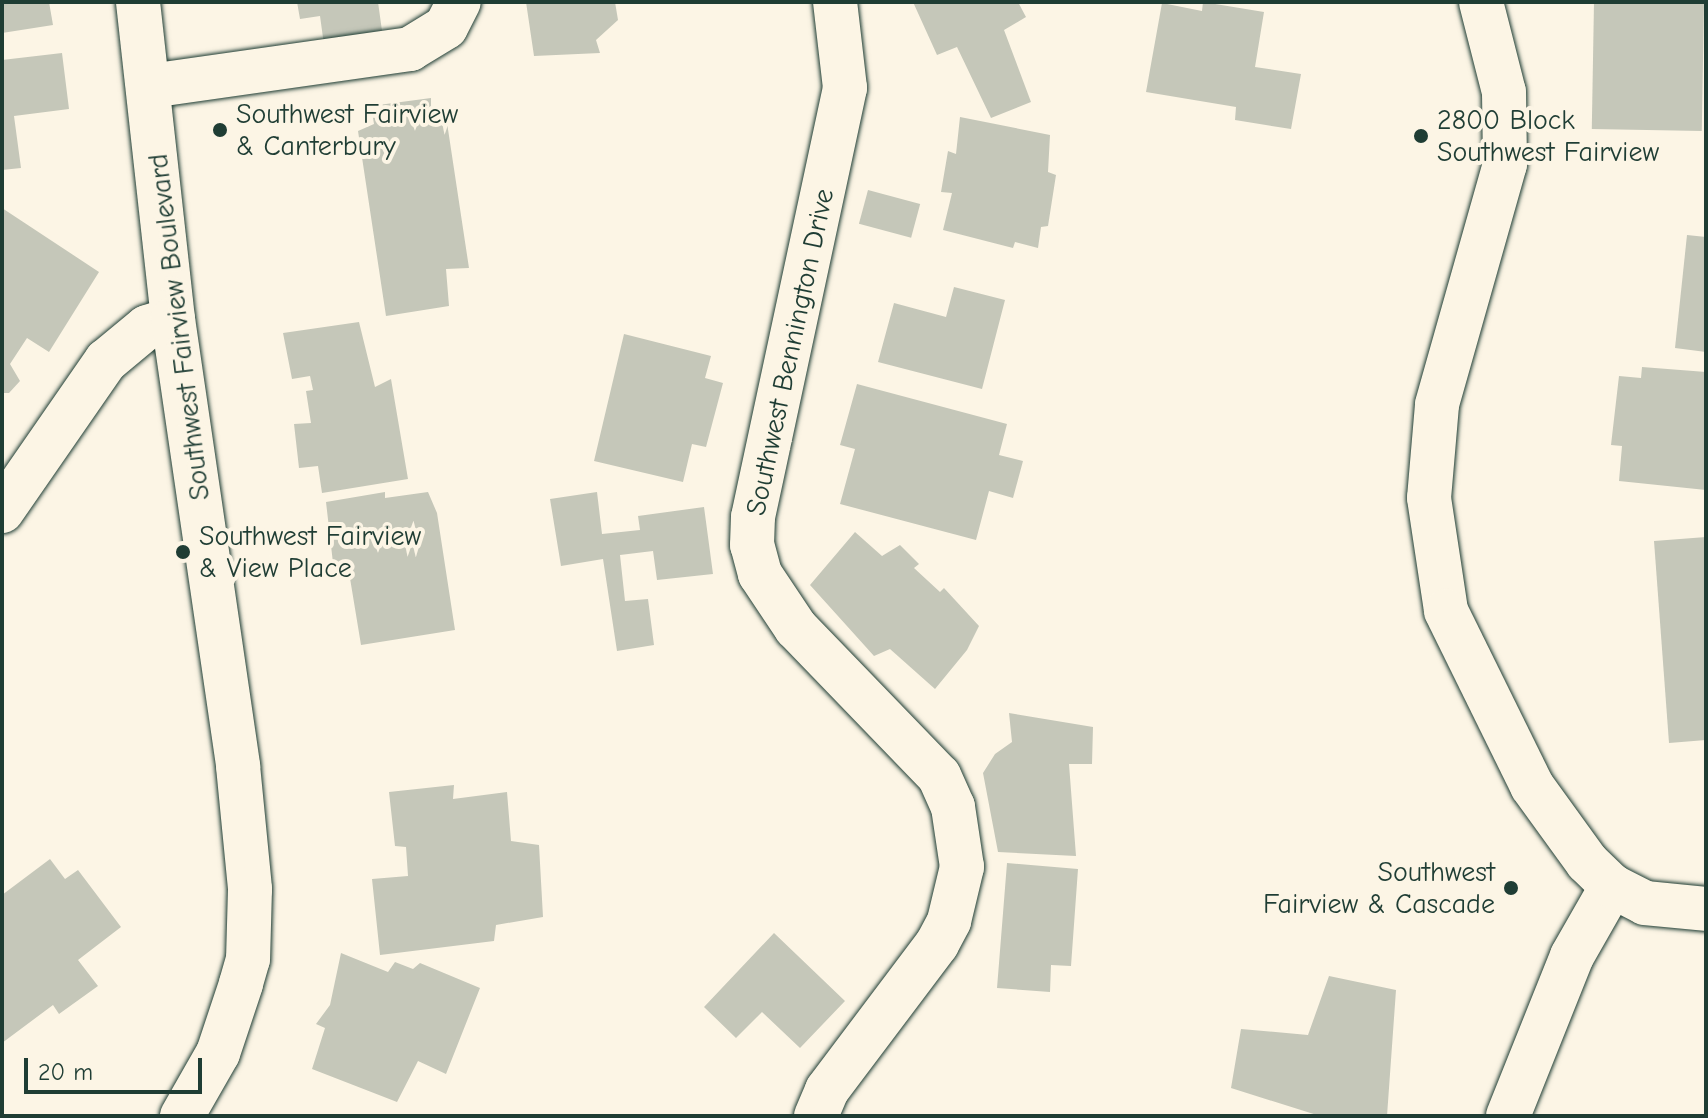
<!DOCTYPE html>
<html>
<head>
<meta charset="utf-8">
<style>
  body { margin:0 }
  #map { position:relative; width:1708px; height:1118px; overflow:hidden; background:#fcf5e5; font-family:"Comic Neue",sans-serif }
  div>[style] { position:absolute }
  .building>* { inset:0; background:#c5c7b9; transform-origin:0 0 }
  .roads { filter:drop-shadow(0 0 2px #1f3d34) drop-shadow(0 0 2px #1f3d34) }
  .street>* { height:44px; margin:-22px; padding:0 22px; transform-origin:22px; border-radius:22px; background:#fcf5e5 }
  .secondary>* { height:44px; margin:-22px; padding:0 22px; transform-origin:22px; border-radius:22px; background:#fcf5e5 }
  .dots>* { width:22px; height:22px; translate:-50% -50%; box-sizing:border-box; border:4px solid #fcf5e5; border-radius:50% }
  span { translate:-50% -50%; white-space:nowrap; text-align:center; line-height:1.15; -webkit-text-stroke:8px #fcf5e5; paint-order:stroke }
  .poi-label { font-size:28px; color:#1f3d34 }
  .left { translate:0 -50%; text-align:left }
  .right { translate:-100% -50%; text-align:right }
  .street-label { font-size:28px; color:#1f3d34 }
  .frame { position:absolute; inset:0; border:4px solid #1f3d34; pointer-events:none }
  .scale { position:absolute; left:24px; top:1058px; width:178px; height:36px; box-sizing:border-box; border:4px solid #1f3d34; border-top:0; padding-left:10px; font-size:24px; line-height:28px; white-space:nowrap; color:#1f3d34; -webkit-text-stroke:6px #fcf5e5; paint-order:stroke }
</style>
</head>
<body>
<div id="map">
  <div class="building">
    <div style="clip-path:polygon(2px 2px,49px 2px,53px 25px,2px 33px)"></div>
    <div style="clip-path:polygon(297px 2px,378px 2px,383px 38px,324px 45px,320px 16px,300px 19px)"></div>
    <div style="clip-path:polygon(526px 2px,615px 2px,618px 20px,596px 40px,600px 53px,534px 56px)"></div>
    <div style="clip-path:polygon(913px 2px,1018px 2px,1026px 17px,1004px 30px,1031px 102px,991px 118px,957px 47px,937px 55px)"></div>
    <div style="clip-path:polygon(1203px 2px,1264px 12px,1255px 67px,1301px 74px,1291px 129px,1235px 120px,1236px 107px,1146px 92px,1162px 3px,1202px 11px)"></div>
    <div style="left:1594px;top:2px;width:110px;height:127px;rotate:1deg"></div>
    <div style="clip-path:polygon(62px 53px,69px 109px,14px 116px,21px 168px,2px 170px,2px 60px)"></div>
    <div style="clip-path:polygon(431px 98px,431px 119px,446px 116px,469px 268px,446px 269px,449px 306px,386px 316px,358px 131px,374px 124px,371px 106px)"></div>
    <div style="clip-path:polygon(960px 117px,1050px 135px,1048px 172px,1056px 175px,1048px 226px,1041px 227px,1038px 248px,1015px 242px,1013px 248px,943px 230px,952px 193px,941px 192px,948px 151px,956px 154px)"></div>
    <div style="left:868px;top:190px;width:54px;height:35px;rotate:15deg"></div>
    <div style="clip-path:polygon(2px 208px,99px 272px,49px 352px,27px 338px,10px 364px,20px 381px,9px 393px,2px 393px)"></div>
    <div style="clip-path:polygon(1687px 235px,1706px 237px,1706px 352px,1675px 348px)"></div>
    <div style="clip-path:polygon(954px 287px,1005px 300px,982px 389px,878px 362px,894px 303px,946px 317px)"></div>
    <div style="clip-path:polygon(359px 322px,375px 387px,391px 379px,408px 479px,322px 493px,318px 466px,299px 468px,294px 424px,311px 423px,306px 391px,313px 390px,310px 376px,292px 379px,283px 333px)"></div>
    <div style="clip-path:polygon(624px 334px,711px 356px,705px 378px,723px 383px,706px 447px,692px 444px,683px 482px,594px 461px)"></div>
    <div style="clip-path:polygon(1642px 367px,1706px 372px,1706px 490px,1619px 481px,1622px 446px,1611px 445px,1619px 376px,1641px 378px)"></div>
    <div style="clip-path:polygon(857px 384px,1007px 424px,999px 455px,1023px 461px,1013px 498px,989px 491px,976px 540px,840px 504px,855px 449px,840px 445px)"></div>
    <div style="clip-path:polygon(385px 492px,385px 498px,428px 492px,437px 513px,455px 630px,361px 645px,347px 560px,333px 563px,326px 502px)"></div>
    <div style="clip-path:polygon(597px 492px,602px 534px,640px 530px,638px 516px,704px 507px,713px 574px,657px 580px,653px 551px,620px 555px,625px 601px,648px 599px,654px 645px,617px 651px,603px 559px,561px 566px,550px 499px)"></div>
    <div style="clip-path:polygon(855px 532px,882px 556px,900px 545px,919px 564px,914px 568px,940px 592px,944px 588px,979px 626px,967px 650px,935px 689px,890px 649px,874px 656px,810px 585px)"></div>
    <div style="clip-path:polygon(1706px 537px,1706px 740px,1669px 743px,1654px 541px)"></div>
    <div style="clip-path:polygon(1009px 713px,1093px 727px,1092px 764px,1069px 764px,1076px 856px,998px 852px,983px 773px,995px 754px,1012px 742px)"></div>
    <div style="clip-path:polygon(454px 785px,453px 799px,507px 792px,511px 841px,539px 845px,543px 917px,496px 925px,494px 941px,380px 955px,372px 879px,408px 876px,406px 847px,395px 846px,389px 792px)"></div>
    <div style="clip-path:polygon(50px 859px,65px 879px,78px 870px,121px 927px,78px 960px,98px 986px,59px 1014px,53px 1005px,2px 1043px,2px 895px)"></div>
    <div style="clip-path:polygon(1007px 863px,1078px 869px,1071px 966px,1051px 965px,1050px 992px,997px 988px)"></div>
    <div style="clip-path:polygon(774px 933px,845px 1001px,800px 1048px,762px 1012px,736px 1038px,704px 1007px)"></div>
    <div style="clip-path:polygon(341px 953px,388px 972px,395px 962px,413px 969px,420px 963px,480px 988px,446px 1074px,418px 1061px,397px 1102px,312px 1069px,325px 1028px,316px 1024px,330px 1005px)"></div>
    <div style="clip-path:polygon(1329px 976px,1396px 990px,1387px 1116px,1320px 1116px,1231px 1088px,1241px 1029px,1308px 1035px)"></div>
  </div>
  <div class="roads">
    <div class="street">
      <div style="left:150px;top:86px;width:263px;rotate:-8.1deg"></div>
      <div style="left:410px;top:49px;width:42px;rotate:-31.4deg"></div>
      <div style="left:446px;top:27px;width:28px;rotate:-63deg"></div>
      <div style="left:2px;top:511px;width:183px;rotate:-55.3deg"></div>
      <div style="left:106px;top:361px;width:53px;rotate:-39.7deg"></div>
      <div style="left:147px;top:327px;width:27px;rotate:-17deg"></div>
      <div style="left:816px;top:1116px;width:28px;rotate:-67deg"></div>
      <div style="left:827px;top:1090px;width:183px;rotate:-53deg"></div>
      <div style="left:937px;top:944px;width:26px;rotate:-62deg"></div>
      <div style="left:949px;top:921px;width:56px;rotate:-76.5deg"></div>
      <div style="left:962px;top:867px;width:61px;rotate:-98.5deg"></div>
      <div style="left:953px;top:807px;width:34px;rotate:-114deg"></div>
      <div style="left:939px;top:776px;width:206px;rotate:-134deg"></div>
      <div style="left:796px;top:628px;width:65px;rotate:-123.7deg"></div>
      <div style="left:760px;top:574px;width:30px;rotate:-105deg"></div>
      <div style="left:752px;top:545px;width:28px;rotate:-88deg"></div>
      <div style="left:753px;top:517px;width:439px;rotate:-77.9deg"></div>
      <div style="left:845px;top:88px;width:87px;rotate:-96.6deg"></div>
      <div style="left:1508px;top:1116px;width:172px;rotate:-68.2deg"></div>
      <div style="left:1572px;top:956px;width:81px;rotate:-60.3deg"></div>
    </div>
    <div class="secondary">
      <div style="left:138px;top:2px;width:319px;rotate:83.7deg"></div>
      <div style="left:173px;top:319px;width:452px;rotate:81.7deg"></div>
      <div style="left:238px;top:766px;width:124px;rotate:84.4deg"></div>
      <div style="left:250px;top:889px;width:70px;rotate:91.6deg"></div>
      <div style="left:248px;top:959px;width:26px;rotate:106deg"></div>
      <div style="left:241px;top:984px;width:73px;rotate:108.4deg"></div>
      <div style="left:218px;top:1053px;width:73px;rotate:119.7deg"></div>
      <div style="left:1481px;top:2px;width:93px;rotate:75.7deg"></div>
      <div style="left:1504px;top:92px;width:72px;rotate:89.2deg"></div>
      <div style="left:1505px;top:164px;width:250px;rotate:105.8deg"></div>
      <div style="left:1437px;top:405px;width:93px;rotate:94.9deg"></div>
      <div style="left:1429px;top:498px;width:114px;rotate:81.4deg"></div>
      <div style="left:1446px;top:611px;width:195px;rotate:63.8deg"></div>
      <div style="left:1532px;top:786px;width:94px;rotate:54.1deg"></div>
      <div style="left:1587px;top:862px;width:35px;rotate:44deg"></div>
      <div style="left:1612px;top:886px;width:37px;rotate:27deg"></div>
      <div style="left:1645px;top:903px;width:61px;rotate:5.6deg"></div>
    </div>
  </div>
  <div class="dots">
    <div style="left:220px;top:130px;background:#1f3d34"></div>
    <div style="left:1421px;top:136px;background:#1f3d34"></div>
    <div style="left:183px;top:552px;background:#1f3d34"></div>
    <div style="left:1511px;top:888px;background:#1f3d34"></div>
  </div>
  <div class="poi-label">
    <span class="left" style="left:236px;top:130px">Southwest Fairview<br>&amp; Canterbury</span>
    <span class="left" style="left:1437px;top:136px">2800 Block<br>Southwest Fairview</span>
    <span class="left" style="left:199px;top:552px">Southwest Fairview<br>&amp; View Place</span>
    <span class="right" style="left:1495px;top:888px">Southwest<br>Fairview &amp; Cascade</span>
  </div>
  <div class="street-label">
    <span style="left:179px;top:327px;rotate:-97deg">Southwest Fairview Boulevard</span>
    <span style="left:790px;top:352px;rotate:-78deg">Southwest Bennington Drive</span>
  </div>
  <div class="frame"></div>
  <div class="scale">20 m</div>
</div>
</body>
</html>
